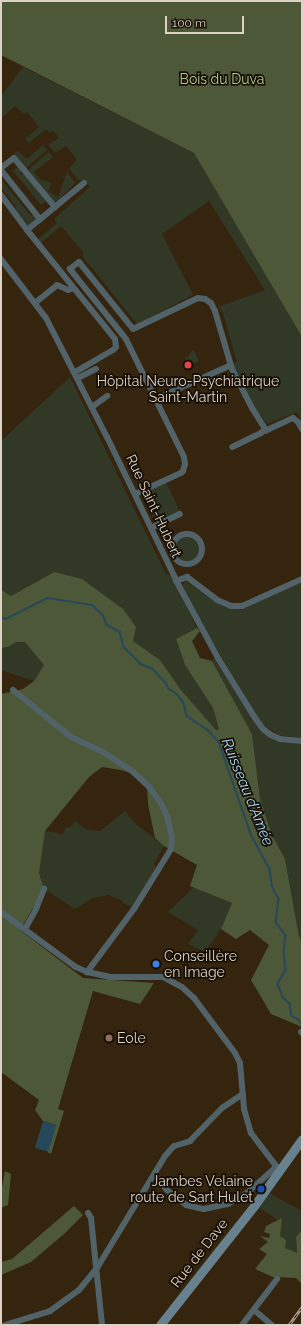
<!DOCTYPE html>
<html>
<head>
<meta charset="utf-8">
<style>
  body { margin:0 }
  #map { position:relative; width:303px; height:1326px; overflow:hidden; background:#35240e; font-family:Raleway,sans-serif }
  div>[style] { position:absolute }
  .green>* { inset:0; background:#313825; transform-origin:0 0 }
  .round { border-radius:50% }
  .forest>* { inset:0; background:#4c5837 }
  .water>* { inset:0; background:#25485b; transform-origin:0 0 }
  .stream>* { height:1.5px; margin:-0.75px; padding:0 0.75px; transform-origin:0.75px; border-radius:0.75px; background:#25485b }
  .minor>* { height:6px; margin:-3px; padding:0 3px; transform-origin:3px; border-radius:3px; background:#516269 }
  .minor>.ring { margin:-3px; padding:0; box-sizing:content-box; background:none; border:6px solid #516269; border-radius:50% }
  .secondary>* { height:9px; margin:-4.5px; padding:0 4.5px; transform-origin:4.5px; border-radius:4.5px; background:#67828e }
  .rail>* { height:3px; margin-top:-1.5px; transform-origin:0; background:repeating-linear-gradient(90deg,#170f06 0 4.5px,#b2a595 0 9px); box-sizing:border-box; border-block:1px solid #b2a595 }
  .dots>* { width:11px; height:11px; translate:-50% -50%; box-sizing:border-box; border:2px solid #170f06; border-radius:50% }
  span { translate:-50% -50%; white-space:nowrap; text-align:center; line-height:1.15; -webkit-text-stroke:3.5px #170f06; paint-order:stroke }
  .park-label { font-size:14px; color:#b7cd92 }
  .poi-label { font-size:14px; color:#ddd2c4 }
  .left { translate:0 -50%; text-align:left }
  .right { translate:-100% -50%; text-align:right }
  .street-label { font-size:14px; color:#ddd2c4 }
  .water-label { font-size:15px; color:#a8d9f6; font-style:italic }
  .frame { position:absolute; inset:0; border:2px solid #ddd2c4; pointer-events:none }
  .scale { position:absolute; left:165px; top:16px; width:79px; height:18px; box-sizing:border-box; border:2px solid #ddd2c4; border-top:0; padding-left:5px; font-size:12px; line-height:14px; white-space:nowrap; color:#ddd2c4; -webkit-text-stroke:3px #170f06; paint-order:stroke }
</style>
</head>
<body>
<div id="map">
  <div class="green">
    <div style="clip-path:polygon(23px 67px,194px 153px,302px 337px,302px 422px,297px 412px,267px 424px,253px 406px,232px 364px,237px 362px,223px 313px,218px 307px,265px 290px,209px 201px,162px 234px,193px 295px,137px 324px,83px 257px,83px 252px,61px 226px,41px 243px,38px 239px,57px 223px,54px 219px,90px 187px,85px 181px,78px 180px,69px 168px,77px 160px,66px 146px,55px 153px,48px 145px,59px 138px,53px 131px,49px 133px,46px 129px,29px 143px,25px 139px,39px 127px,27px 112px,24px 114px,15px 106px,1px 119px,1px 96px)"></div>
    <div style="clip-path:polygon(43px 145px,47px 150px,26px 168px,14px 153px,18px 151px,27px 159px)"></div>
    <div style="clip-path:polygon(49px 152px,53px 157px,34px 172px,41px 180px,52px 183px,48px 191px,58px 197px,67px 172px,75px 183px,56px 202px,53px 201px,28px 170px)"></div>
    <div style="clip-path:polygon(18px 166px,22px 171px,20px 173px,22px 175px,24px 173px,46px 201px,41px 205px,13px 171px)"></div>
    <div style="clip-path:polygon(1px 179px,31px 216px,34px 214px,35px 219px,28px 225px,14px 208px,16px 207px,3px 190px,1px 191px)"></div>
    <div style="clip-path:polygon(194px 350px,199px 361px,188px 367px,183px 361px,186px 360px,185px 358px,190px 355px,189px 353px)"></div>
    <div style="clip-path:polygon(70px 377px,166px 574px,172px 576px,197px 628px,176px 639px,185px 665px,213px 708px,219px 729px,216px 730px,181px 690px,160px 660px,133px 641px,54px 572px,11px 596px,1px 590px,1px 441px)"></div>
    <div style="left:166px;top:482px;width:33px;height:26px;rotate:65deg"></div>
    <div class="round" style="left:175px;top:537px;width:24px;height:24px"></div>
    <div style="clip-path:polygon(185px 581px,213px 600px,241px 610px,302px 582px,302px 738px,278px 735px,261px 723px,197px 616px,182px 585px)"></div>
    <div style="clip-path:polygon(16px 642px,25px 642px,29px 645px,44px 665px,34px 681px,1px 670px,1px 648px,8px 647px)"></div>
    <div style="clip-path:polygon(215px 657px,261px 731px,302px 743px,302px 943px,299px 936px,285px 859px,271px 833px,260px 798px,252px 734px,212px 661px)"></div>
    <div style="clip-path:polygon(125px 811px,136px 824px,164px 846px,154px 864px,158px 871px,134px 909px,122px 902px,123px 901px,109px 895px,93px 898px,75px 909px,44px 889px,39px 873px,45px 831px,63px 834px,65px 828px,71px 827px,75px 821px,87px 830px,100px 831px)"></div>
    <div style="clip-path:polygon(194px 887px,232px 903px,221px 929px,205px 952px,188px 944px,198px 930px,168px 912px)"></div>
    <div style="clip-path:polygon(269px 1193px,302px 1211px,302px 1230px,296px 1238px,297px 1254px,285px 1248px,280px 1236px,281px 1218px,278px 1220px,258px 1207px)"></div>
  </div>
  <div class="forest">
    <div style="clip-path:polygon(1px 1px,302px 1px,302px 337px,194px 153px,1px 55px)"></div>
    <div style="clip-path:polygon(54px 572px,82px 579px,123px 609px,136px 627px,133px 641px,160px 660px,181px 690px,216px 730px,219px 729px,213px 708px,185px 665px,176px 639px,197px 628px,200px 631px,192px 641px,200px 658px,212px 661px,252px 734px,260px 798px,271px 833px,285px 859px,299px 936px,302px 943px,302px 1027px,271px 1014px,251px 980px,269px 945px,250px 930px,236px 939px,221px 929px,232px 903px,190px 886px,197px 865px,164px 846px,155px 838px,148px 804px,147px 785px,140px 776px,121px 770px,102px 767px,89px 777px,45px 831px,39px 873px,44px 889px,20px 930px,83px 978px,154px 983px,140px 1004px,93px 991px,58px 1109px,64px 1111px,51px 1154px,47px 1152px,56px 1125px,43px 1121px,35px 1110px,39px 1100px,1px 1072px,1px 694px,23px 689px,34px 681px,44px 665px,25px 642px,16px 642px,8px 647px,1px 648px,1px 590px,11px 596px)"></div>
    <div style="clip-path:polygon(5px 1171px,11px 1174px,8px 1205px,1px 1208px,1px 1193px)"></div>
    <div style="clip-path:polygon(74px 1206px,83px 1215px,64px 1234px,31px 1262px,1px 1275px,1px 1262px,12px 1259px)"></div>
    <div style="clip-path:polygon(282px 1218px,280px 1236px,286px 1240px,285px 1248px,297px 1253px,296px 1237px,302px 1230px,302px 1284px,296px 1278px,273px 1277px,255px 1269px,267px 1254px,259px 1249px,268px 1242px,260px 1236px,269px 1238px,270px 1234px,264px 1232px,266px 1226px)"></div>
  </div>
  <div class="water">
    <div style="left:43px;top:1121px;width:14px;height:28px;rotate:17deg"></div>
  </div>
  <div class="stream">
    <div style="left:1px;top:617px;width:5px;rotate:22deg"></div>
    <div style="left:6px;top:619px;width:47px;rotate:-26.6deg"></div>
    <div style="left:48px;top:598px;width:45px;rotate:9deg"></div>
    <div style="left:92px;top:605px;width:15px;rotate:42deg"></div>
    <div style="left:103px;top:615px;width:11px;rotate:68deg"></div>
    <div style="left:107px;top:625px;width:15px;rotate:28deg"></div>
    <div style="left:120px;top:632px;width:16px;rotate:75deg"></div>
    <div style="left:124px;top:647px;width:24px;rotate:45deg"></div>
    <div style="left:141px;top:664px;width:13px;rotate:23deg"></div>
    <div style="left:153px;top:669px;width:19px;rotate:47deg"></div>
    <div style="left:166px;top:683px;width:7px;rotate:63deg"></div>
    <div style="left:169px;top:689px;width:9px;rotate:32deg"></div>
    <div style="left:177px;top:694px;width:11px;rotate:52deg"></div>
    <div style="left:184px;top:703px;width:13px;rotate:77deg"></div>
    <div style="left:187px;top:716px;width:27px;rotate:34deg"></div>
    <div style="left:209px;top:731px;width:15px;rotate:48deg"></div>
    <div style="left:219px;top:742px;width:97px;rotate:70.8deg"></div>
    <div style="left:251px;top:834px;width:40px;rotate:62deg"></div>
    <div style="left:270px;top:869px;width:17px;rotate:83deg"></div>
    <div style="left:272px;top:886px;width:15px;rotate:62deg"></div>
    <div style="left:279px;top:899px;width:23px;rotate:97deg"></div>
    <div style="left:276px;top:922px;width:17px;rotate:54deg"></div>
    <div style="left:286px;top:936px;width:16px;rotate:97deg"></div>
    <div style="left:284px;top:952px;width:18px;rotate:84deg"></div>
    <div style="left:286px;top:970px;width:16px;rotate:120deg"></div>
    <div style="left:278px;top:984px;width:14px;rotate:69deg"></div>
    <div style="left:283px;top:997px;width:10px;rotate:45deg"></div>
    <div style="left:290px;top:1004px;width:12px;rotate:81deg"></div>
    <div style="left:292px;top:1016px;width:8px;rotate:30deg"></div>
    <div style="left:299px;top:1020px;width:5px;rotate:53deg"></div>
  </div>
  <div class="minor">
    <div style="left:1px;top:168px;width:16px;rotate:-38deg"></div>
    <div style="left:14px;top:158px;width:64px;rotate:50.1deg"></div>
    <div style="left:1px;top:170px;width:63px;rotate:51.5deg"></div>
    <div style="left:1px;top:195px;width:44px;rotate:53.4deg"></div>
    <div style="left:27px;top:230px;width:140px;rotate:51.1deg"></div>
    <div style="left:115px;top:339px;width:8px;rotate:83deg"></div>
    <div style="left:116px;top:347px;width:4px;rotate:135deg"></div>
    <div style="left:113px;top:350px;width:44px;rotate:149.9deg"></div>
    <div style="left:27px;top:230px;width:74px;rotate:-39.5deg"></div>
    <div style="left:1px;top:259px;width:74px;rotate:52.7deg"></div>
    <div style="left:46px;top:318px;width:134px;rotate:62.9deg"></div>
    <div style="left:107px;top:437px;width:165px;rotate:64.2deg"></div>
    <div style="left:179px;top:586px;width:82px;rotate:61.6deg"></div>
    <div style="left:218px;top:658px;width:70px;rotate:58.3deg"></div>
    <div style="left:255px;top:718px;width:14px;rotate:54deg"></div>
    <div style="left:263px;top:729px;width:10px;rotate:37deg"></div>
    <div style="left:271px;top:735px;width:10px;rotate:24deg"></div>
    <div style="left:280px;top:739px;width:22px;rotate:5deg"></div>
    <div style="left:35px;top:303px;width:28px;rotate:-39deg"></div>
    <div style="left:57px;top:285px;width:12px;rotate:24deg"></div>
    <div style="left:68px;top:290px;width:5px;rotate:-22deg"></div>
    <div style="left:78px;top:378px;width:20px;rotate:-27deg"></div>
    <div style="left:154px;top:396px;width:6px;rotate:9deg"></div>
    <div style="left:160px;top:397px;width:78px;rotate:-24.3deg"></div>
    <div style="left:92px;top:407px;width:19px;rotate:-36deg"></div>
    <div style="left:265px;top:431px;width:31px;rotate:-25deg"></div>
    <div style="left:293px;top:418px;width:6px;rotate:39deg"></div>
    <div style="left:298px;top:422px;width:8px;rotate:60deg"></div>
    <div style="left:135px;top:494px;width:51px;rotate:-24.5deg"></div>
    <div style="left:181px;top:473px;width:3px;rotate:-45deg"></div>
    <div style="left:183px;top:471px;width:7px;rotate:-74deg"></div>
    <div style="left:185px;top:464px;width:7px;rotate:-98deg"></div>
    <div style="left:184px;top:457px;width:131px;rotate:-116.2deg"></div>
    <div style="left:126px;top:339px;width:90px;rotate:-128.7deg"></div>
    <div style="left:70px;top:269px;width:11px;rotate:-38deg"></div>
    <div style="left:79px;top:262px;width:86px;rotate:51.1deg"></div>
    <div style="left:133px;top:329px;width:72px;rotate:-25.5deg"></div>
    <div style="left:198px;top:298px;width:7px;rotate:8deg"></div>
    <div style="left:205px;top:299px;width:7px;rotate:34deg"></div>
    <div style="left:211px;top:303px;width:9px;rotate:63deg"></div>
    <div style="left:215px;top:311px;width:60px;rotate:73.7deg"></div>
    <div style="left:232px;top:369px;width:44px;rotate:62.9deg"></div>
    <div style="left:252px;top:408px;width:25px;rotate:58deg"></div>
    <div style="left:265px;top:429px;width:6px;rotate:135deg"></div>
    <div style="left:261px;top:433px;width:32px;rotate:154deg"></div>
    <div style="left:151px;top:528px;width:32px;rotate:-26deg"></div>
    <div class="ring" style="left:172px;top:534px;width:24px;height:24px"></div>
    <div style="left:176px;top:581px;width:12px;rotate:-20deg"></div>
    <div style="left:187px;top:577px;width:38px;rotate:37deg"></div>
    <div style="left:217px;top:600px;width:15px;rotate:23deg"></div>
    <div style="left:231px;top:606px;width:11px"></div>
    <div style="left:242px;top:606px;width:66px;rotate:-24.2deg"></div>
    <div style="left:13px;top:690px;width:75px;rotate:39deg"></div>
    <div style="left:71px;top:737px;width:35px;rotate:25deg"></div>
    <div style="left:103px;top:752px;width:33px;rotate:33deg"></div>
    <div style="left:131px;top:770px;width:25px;rotate:43deg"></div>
    <div style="left:149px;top:787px;width:20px;rotate:53deg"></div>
    <div style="left:161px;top:803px;width:14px;rotate:65deg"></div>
    <div style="left:167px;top:816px;width:23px;rotate:77deg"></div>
    <div style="left:172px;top:838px;width:11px;rotate:95deg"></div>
    <div style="left:171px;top:849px;width:70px;rotate:121.7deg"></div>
    <div style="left:134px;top:909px;width:79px;rotate:126.7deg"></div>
    <div style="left:1px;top:912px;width:93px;rotate:36.3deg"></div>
    <div style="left:76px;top:967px;width:12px;rotate:24deg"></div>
    <div style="left:87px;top:972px;width:24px;rotate:12deg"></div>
    <div style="left:110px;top:977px;width:53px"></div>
    <div style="left:163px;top:977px;width:21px;rotate:28deg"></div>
    <div style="left:182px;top:987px;width:16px;rotate:43deg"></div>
    <div style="left:194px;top:998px;width:69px;rotate:53.3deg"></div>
    <div style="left:235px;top:1053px;width:11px;rotate:63deg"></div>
    <div style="left:240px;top:1063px;width:46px;rotate:85deg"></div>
    <div style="left:244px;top:1109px;width:25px;rotate:74deg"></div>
    <div style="left:251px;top:1133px;width:48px;rotate:52.7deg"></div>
    <div style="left:25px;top:929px;width:23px;rotate:-61deg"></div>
    <div style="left:36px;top:909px;width:22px;rotate:-68deg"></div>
    <div style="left:301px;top:1032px;width:1px;rotate:45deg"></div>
    <div style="left:154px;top:1175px;width:20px;rotate:49deg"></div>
    <div style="left:167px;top:1190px;width:24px;rotate:38deg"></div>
    <div style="left:186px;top:1205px;width:18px;rotate:13deg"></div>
    <div style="left:204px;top:1209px;width:25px;rotate:-12deg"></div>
    <div style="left:228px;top:1204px;width:22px;rotate:-30deg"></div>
    <div style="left:247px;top:1193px;width:39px;rotate:-42deg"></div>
    <div style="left:88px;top:1213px;width:6px;rotate:59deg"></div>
    <div style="left:91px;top:1218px;width:108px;rotate:84.1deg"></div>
    <div style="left:254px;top:1310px;width:23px;rotate:40deg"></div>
    <div style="left:5px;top:1325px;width:47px;rotate:-17.3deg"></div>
    <div style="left:50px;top:1311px;width:36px;rotate:-36deg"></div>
    <div style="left:79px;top:1290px;width:28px;rotate:-51deg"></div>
    <div style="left:97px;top:1268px;width:131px;rotate:-58.7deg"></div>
    <div style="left:165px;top:1156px;width:13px;rotate:-48deg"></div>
    <div style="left:174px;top:1146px;width:17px;rotate:-17deg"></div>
    <div style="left:190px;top:1141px;width:46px;rotate:-45.9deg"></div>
    <div style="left:222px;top:1108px;width:25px;rotate:-34deg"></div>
    <div style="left:242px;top:1325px;width:58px;rotate:-52.7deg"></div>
  </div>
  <div class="secondary">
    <div style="left:160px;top:1325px;width:152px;rotate:-51.7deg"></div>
    <div style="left:254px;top:1206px;width:82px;rotate:-54.4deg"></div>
  </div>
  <div class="rail">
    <div style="left:289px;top:1325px;width:22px;rotate:-54deg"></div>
  </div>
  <div class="dots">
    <div style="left:188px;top:365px;background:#e0444e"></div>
    <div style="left:156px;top:964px;background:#3f7fe0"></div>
    <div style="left:109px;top:1038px;background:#8d6e63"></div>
    <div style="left:261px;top:1189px;background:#1a4fb4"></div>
  </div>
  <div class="park-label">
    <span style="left:222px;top:79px">Bois du Duva</span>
  </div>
  <div class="poi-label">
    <span style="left:188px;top:389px">Hôpital Neuro-Psychiatrique<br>Saint-Martin</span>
    <span class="left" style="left:164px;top:964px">Conseillère<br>en Image</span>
    <span class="left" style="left:117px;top:1038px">Eole</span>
    <span class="right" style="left:253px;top:1189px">Jambes Velaine<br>route de Sart Hulet</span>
  </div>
  <div class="street-label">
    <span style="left:154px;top:506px;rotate:65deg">Rue Saint-Hubert</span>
    <span style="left:199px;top:1253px;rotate:-52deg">Rue de Dave</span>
  </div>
  <div class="water-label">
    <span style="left:247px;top:792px;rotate:68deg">Ruisseau d'Amée</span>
  </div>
  <div class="frame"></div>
  <div class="scale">100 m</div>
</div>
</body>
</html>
